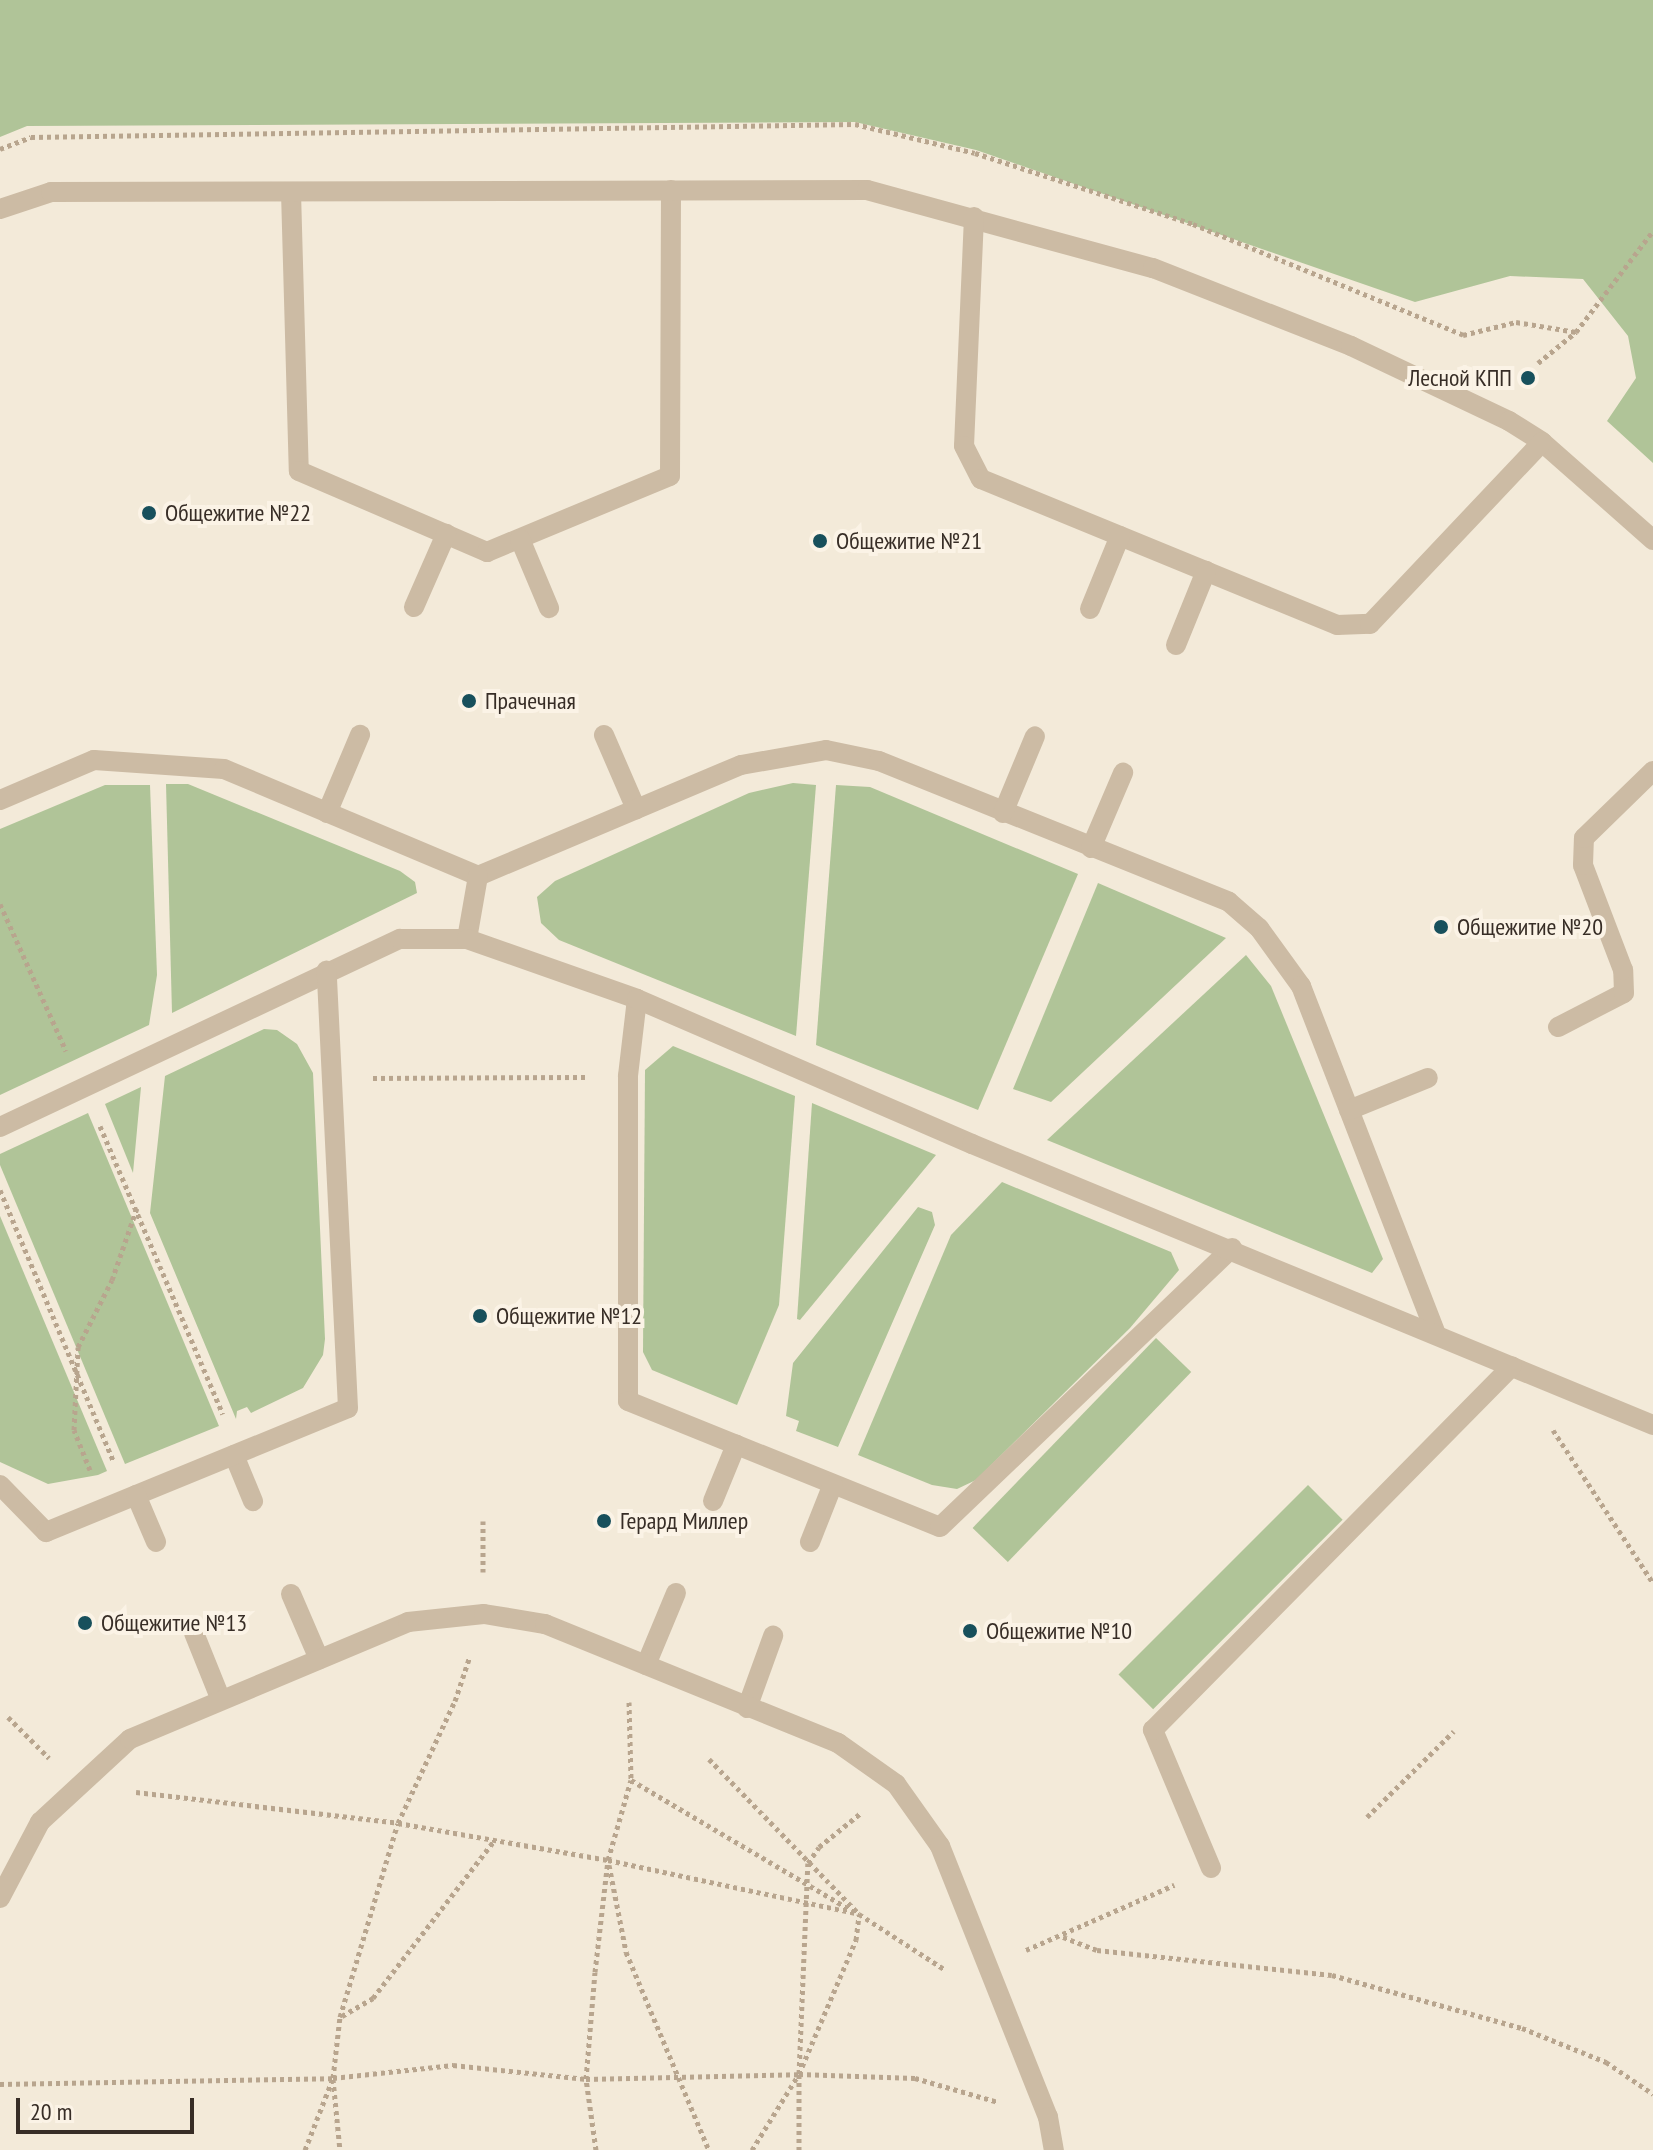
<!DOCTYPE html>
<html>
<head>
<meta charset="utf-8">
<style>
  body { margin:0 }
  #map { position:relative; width:1653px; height:2150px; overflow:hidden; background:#f3ead9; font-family:"PT Sans Narrow",sans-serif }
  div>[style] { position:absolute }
  .green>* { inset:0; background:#b0c498; transform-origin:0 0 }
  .path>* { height:5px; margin-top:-2.5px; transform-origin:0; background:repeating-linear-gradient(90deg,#b8a58e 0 4px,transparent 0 8px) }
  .lane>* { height:20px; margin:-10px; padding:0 10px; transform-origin:10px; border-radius:10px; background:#ccbba4 }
  .dots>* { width:22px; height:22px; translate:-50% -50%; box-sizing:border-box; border:4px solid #fbf3e6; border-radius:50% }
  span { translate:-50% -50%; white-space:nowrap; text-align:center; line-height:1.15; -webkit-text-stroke:8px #fbf3e6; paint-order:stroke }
  .poi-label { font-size:24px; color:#372d26 }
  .right { translate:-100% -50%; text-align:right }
  .left { translate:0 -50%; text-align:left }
  .scale { position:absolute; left:16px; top:2098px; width:178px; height:36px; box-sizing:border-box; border:4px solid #372d26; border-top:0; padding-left:10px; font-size:24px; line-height:28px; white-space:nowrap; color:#372d26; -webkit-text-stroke:6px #fbf3e6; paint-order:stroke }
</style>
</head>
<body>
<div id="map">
  <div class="green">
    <div style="clip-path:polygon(0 0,1653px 0,1653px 463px,1607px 421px,1636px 378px,1628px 336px,1583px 279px,1510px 276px,1415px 302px,976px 150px,855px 122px,27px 126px,0 137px)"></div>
    <div style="clip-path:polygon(793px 783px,816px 785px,796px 1036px,559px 940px,541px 923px,537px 897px,555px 881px,749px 793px)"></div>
    <div style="clip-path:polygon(166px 784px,188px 784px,400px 871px,415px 882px,417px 893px,172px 1013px)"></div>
    <div style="clip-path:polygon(105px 785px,150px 785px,157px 975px,149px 1025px,0 1095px,0 829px)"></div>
    <div style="clip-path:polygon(836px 785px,870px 787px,1078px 874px,978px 1110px,816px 1045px)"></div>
    <div style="clip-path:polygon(1098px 883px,1226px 938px,1051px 1102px,1013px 1089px)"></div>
    <div style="clip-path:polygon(1246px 955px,1271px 986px,1383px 1259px,1372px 1273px,1047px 1140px)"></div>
    <div style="clip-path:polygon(264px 1029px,277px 1030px,297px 1044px,313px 1073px,325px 1339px,323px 1355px,303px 1388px,251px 1413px,247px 1407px,237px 1411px,236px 1419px,150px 1213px,165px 1076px)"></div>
    <div style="clip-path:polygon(673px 1046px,795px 1096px,779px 1305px,737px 1405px,652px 1370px,643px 1352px,645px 1070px)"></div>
    <div style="clip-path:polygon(141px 1087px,133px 1173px,105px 1104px)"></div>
    <div style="clip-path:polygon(812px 1103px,936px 1155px,800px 1320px,797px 1319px)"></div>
    <div style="clip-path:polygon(88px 1113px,219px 1426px,125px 1464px,0 1165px,0 1154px)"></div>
    <div style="clip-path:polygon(1002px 1182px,1171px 1252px,1179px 1270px,1130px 1328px,976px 1480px,957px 1489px,932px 1485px,858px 1455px,951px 1235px)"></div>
    <div style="clip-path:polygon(918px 1207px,932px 1212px,935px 1225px,838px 1447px,796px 1431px,799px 1421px,786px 1416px,793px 1363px)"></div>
    <div style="clip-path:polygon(0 1216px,107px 1471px,98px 1475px,48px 1484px,0 1462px)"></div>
    <div style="left:1156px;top:1338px;width:49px;height:264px;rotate:44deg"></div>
    <div style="left:1308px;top:1485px;width:49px;height:268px;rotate:45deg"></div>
  </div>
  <div class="path">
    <div style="left:0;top:149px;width:33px;rotate:-21deg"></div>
    <div style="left:31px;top:137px;width:824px;rotate:-0.9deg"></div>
    <div style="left:855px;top:124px;width:123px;rotate:13.6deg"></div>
    <div style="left:975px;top:153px;width:229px;rotate:18deg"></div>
    <div style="left:1193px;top:224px;width:292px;rotate:22.3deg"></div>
    <div style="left:1463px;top:335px;width:55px;rotate:-13.8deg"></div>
    <div style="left:1516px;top:322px;width:61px;rotate:9.5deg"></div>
    <div style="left:1538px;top:363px;width:49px;rotate:-39.2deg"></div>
    <div style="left:1576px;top:332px;width:127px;rotate:-52.7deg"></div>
    <div style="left:0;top:904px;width:161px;rotate:65.8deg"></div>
    <div style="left:373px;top:1078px;width:214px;rotate:-0.3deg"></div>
    <div style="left:100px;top:1126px;width:313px;rotate:66.9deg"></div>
    <div style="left:0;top:1190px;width:295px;rotate:67.3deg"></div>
    <div style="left:1553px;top:1430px;width:183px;rotate:56.8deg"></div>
    <div style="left:90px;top:1470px;width:43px;rotate:-111.8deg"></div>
    <div style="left:74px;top:1430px;width:83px;rotate:-87.2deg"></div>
    <div style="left:78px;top:1347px;width:75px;rotate:-63.1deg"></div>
    <div style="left:112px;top:1280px;width:76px;rotate:-70.9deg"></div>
    <div style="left:483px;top:1521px;width:51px;rotate:90deg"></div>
    <div style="left:629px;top:1702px;width:78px;rotate:88.5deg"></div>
    <div style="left:631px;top:1780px;width:259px;rotate:30.6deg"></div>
    <div style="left:8px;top:1717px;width:58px;rotate:45deg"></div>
    <div style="left:709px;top:1759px;width:216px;rotate:45.9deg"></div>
    <div style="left:859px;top:1914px;width:101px;rotate:32.9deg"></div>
    <div style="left:136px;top:1792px;width:264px;rotate:6.7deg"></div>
    <div style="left:398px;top:1823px;width:213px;rotate:10deg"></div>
    <div style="left:608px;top:1860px;width:257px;rotate:12.1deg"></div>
    <div style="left:1367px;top:1817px;width:122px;rotate:-44.7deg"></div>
    <div style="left:609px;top:1865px;width:89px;rotate:78.9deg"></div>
    <div style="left:626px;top:1952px;width:215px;rotate:67.3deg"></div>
    <div style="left:1063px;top:1937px;width:36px;rotate:21deg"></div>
    <div style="left:1097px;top:1950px;width:236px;rotate:6.1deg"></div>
    <div style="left:1332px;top:1975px;width:197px;rotate:15.6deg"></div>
    <div style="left:1522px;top:2028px;width:91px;rotate:22deg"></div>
    <div style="left:1606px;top:2062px;width:57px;rotate:34.2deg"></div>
    <div style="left:1026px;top:1950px;width:162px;rotate:-23.7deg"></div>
    <div style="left:342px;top:2016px;width:36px;rotate:-30deg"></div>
    <div style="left:373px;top:1998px;width:198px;rotate:-52.4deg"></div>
    <div style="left:333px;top:2079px;width:71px;rotate:84.4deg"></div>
    <div style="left:0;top:2084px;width:333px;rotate:-1deg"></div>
    <div style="left:333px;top:2078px;width:121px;rotate:-6.2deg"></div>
    <div style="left:453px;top:2065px;width:134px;rotate:6deg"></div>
    <div style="left:586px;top:2079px;width:213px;rotate:-1.3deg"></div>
    <div style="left:799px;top:2074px;width:211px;rotate:-87.6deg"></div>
    <div style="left:808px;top:1863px;width:19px;rotate:-55deg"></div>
    <div style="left:819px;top:1847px;width:55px;rotate:-39.1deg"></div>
    <div style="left:305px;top:2150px;width:77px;rotate:-68.7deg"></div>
    <div style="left:333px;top:2078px;width:61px;rotate:-83.5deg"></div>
    <div style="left:340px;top:2017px;width:202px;rotate:-73.4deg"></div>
    <div style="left:398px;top:1823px;width:135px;rotate:-65deg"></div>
    <div style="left:455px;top:1701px;width:47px;rotate:-71.6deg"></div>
    <div style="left:596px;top:2150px;width:72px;rotate:-98deg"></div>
    <div style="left:586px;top:2079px;width:107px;rotate:-85.2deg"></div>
    <div style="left:595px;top:1972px;width:113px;rotate:-83.4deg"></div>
    <div style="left:608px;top:1860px;width:83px;rotate:-74deg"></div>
    <div style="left:752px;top:2150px;width:89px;rotate:-58.3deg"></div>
    <div style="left:799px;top:2074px;width:146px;rotate:-67deg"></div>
    <div style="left:856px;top:1940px;width:26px;rotate:-83deg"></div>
    <div style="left:799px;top:2150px;width:76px;rotate:-90deg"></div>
    <div style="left:799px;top:2074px;width:116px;rotate:2deg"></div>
    <div style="left:915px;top:2078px;width:86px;rotate:16.1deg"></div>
  </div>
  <div class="lane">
    <div style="left:291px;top:192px;width:279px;rotate:88.4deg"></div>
    <div style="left:299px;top:471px;width:205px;rotate:23.3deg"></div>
    <div style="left:487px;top:552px;width:198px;rotate:-22.6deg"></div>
    <div style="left:670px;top:476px;width:286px;rotate:-89.8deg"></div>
    <div style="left:0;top:209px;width:54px;rotate:-18.4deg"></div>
    <div style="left:51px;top:192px;width:816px;rotate:-0.14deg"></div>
    <div style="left:867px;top:190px;width:296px;rotate:15.3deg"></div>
    <div style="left:1153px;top:268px;width:213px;rotate:21.5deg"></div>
    <div style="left:1351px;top:346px;width:175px;rotate:25.4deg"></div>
    <div style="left:1509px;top:421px;width:39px;rotate:32deg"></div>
    <div style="left:1542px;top:442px;width:148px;rotate:41.4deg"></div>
    <div style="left:974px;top:217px;width:229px;rotate:92.5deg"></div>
    <div style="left:964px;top:446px;width:37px;rotate:63deg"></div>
    <div style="left:981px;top:479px;width:385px;rotate:22.3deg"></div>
    <div style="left:1337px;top:625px;width:33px;rotate:-2deg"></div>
    <div style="left:1370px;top:624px;width:250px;rotate:-46.6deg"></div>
    <div style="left:520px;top:539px;width:75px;rotate:67.2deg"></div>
    <div style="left:414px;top:607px;width:80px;rotate:-66.3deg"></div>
    <div style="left:1090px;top:609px;width:79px;rotate:-67.7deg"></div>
    <div style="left:1176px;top:645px;width:80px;rotate:-67.9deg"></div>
    <div style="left:604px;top:735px;width:81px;rotate:66.6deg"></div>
    <div style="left:0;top:800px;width:102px;rotate:-23.1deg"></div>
    <div style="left:94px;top:760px;width:130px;rotate:4deg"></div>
    <div style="left:224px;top:769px;width:276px;rotate:22.8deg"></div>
    <div style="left:478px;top:876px;width:285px;rotate:-22.9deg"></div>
    <div style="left:741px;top:765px;width:86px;rotate:-10deg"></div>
    <div style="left:826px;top:750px;width:54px;rotate:11.7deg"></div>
    <div style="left:879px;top:761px;width:377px;rotate:21.9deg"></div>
    <div style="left:1229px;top:902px;width:40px;rotate:41deg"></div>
    <div style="left:1259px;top:928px;width:72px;rotate:54.1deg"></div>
    <div style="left:1301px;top:986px;width:371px;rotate:68.8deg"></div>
    <div style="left:327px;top:813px;width:85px;rotate:-67.1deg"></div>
    <div style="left:1003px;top:813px;width:83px;rotate:-67.4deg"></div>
    <div style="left:1091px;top:848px;width:82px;rotate:-66.9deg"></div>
    <div style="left:467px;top:939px;width:64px;rotate:-80.1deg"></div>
    <div style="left:637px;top:999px;width:78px;rotate:96.7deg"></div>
    <div style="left:628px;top:1076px;width:325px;rotate:90deg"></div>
    <div style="left:628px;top:1401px;width:336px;rotate:22deg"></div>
    <div style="left:940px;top:1527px;width:404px;rotate:-43.7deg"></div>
    <div style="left:1558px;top:1027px;width:74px;rotate:-27.3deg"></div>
    <div style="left:1624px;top:993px;width:23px;rotate:-92deg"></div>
    <div style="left:1623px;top:970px;width:112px;rotate:-110.9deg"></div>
    <div style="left:1583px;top:865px;width:27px;rotate:-88deg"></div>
    <div style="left:1584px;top:838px;width:96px;rotate:-44.2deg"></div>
    <div style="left:1349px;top:1110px;width:85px;rotate:-22.1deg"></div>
    <div style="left:0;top:1127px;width:442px;rotate:-25.2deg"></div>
    <div style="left:400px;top:939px;width:67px"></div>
    <div style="left:467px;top:939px;width:180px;rotate:19.4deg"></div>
    <div style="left:637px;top:999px;width:365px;rotate:23.4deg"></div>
    <div style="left:972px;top:1144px;width:737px;rotate:22.42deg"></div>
    <div style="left:234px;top:1455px;width:50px;rotate:67.6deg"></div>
    <div style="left:0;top:1485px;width:66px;rotate:45.6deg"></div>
    <div style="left:46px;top:1532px;width:326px;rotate:-22.3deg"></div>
    <div style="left:348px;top:1408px;width:438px;rotate:-92.8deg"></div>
    <div style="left:136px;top:1495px;width:51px;rotate:66.9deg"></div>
    <div style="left:713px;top:1501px;width:61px;rotate:-67.7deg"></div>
    <div style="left:810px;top:1542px;width:62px;rotate:-68.4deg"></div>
    <div style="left:291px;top:1594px;width:71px;rotate:66.7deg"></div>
    <div style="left:194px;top:1633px;width:72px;rotate:68.1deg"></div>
    <div style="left:646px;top:1665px;width:78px;rotate:-67.4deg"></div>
    <div style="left:747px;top:1708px;width:77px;rotate:-70.1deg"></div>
    <div style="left:1211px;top:1868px;width:150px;rotate:-112.8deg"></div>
    <div style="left:1153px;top:1730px;width:511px;rotate:-45.4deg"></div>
    <div style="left:0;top:1898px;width:86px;rotate:-62.2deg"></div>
    <div style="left:40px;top:1822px;width:122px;rotate:-42.7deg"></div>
    <div style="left:130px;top:1739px;width:302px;rotate:-22.8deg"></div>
    <div style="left:408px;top:1622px;width:76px;rotate:-6deg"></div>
    <div style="left:484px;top:1614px;width:62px;rotate:9.3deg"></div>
    <div style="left:545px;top:1624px;width:316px;rotate:22.1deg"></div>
    <div style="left:838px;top:1743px;width:71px;rotate:35.3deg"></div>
    <div style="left:896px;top:1784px;width:76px;rotate:54.6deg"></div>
    <div style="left:940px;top:1846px;width:292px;rotate:68.3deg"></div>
    <div style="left:1048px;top:2117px;width:34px;rotate:80deg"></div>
  </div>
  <div class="dots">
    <div style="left:1528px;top:378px;background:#18505c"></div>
    <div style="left:149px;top:513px;background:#18505c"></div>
    <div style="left:820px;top:541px;background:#18505c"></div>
    <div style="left:469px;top:701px;background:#18505c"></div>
    <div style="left:1441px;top:927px;background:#18505c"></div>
    <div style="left:480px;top:1316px;background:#18505c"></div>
    <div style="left:604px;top:1521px;background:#18505c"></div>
    <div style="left:85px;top:1623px;background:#18505c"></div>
    <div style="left:970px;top:1631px;background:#18505c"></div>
  </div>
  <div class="poi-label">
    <span class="right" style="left:1512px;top:378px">Лесной КПП</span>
    <span class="left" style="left:165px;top:513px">Общежитие №22</span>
    <span class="left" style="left:836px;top:541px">Общежитие №21</span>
    <span class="left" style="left:485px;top:701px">Прачечная</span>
    <span class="left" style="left:1457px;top:927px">Общежитие №20</span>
    <span class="left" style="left:496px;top:1316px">Общежитие №12</span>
    <span class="left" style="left:620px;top:1521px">Герард Миллер</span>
    <span class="left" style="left:101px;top:1623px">Общежитие №13</span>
    <span class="left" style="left:986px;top:1631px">Общежитие №10</span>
  </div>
  <div class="scale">20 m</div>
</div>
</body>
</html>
